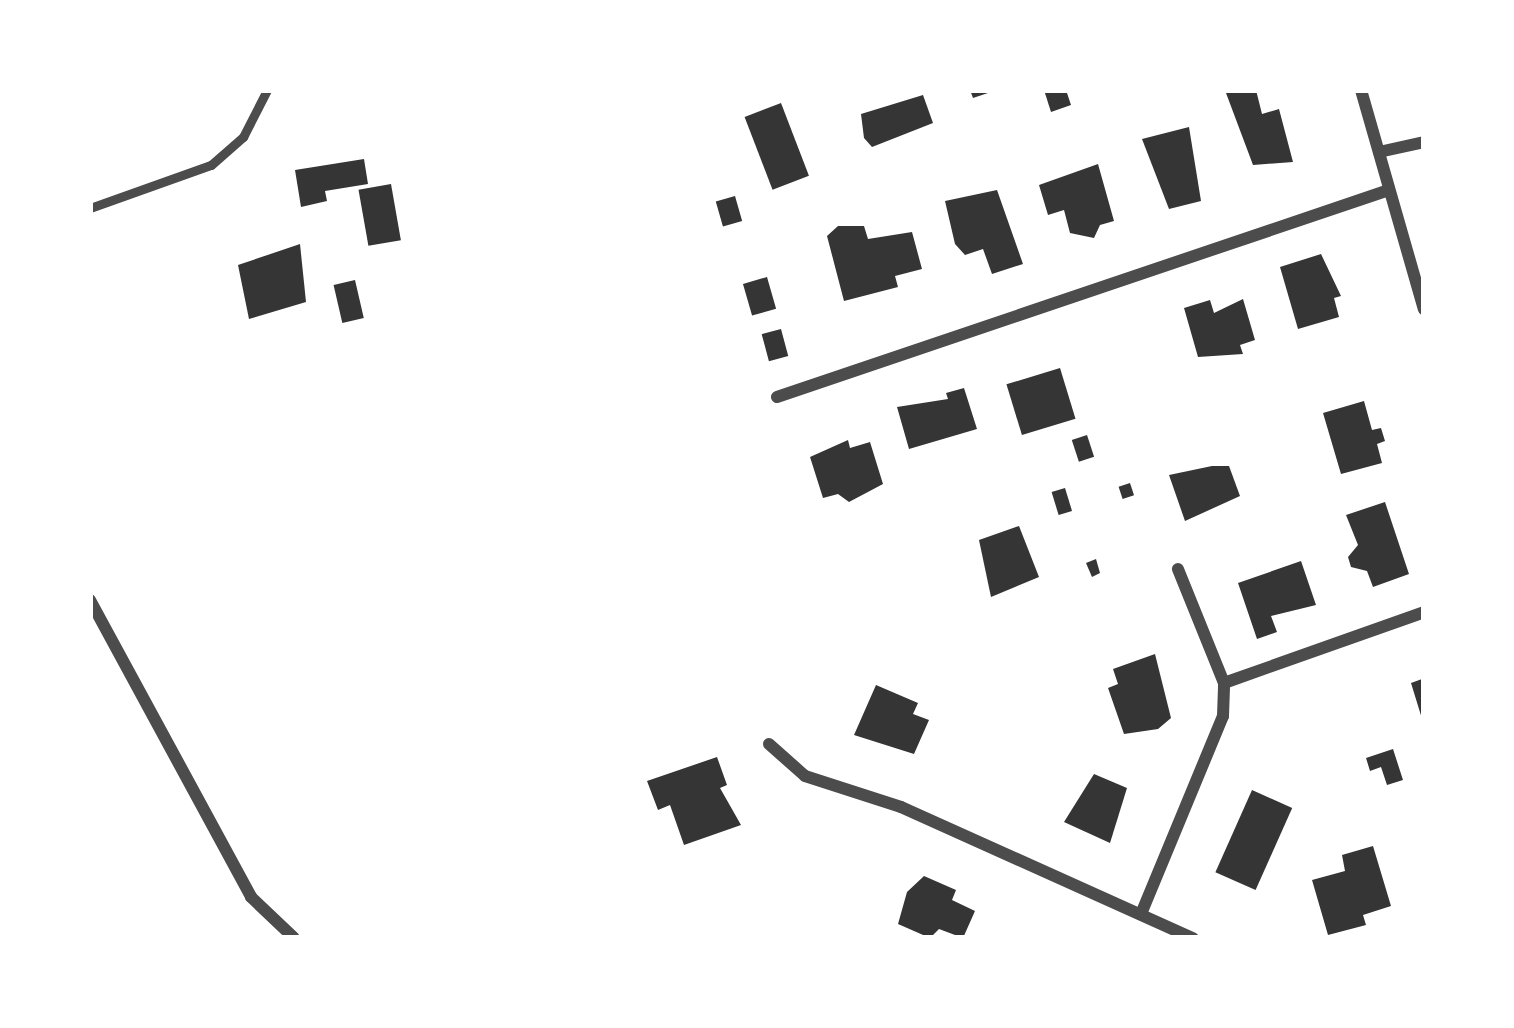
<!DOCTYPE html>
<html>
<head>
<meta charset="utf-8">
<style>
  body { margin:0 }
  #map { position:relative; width:1514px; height:1028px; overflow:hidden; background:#fff; font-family:"Source Sans 3",sans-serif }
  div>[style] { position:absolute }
  .building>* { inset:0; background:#353535; transform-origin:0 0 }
  .service>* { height:9px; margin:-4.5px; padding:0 4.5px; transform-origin:4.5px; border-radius:4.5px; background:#4c4c4c }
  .minor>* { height:12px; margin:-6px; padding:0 6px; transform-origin:6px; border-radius:6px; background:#4c4c4c }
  span { translate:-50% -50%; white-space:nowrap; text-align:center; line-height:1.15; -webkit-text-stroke:12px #fff; paint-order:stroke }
  .frame { position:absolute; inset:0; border:93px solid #fff; pointer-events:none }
</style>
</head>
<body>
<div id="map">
  <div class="building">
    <div style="clip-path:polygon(970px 90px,997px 90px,973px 98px)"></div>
    <div style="clip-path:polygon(1044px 90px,1066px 90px,1071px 105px,1051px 112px)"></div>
    <div style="clip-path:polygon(1256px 90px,1262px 114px,1279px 109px,1293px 162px,1253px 165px,1226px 93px)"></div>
    <div style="clip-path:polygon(923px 95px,933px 123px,872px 147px,864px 138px,861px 114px)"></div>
    <div style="left:781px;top:103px;width:78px;height:39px;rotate:69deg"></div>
    <div style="clip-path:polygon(1189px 127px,1201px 201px,1169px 209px,1142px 139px)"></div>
    <div style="clip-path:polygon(364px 159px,368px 184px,325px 191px,327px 201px,301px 207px,295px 170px)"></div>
    <div style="clip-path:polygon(1098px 164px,1114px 221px,1100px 225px,1094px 238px,1070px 233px,1064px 210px,1048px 215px,1039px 185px)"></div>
    <div style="left:391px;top:184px;width:57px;height:33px;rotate:80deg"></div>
    <div style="clip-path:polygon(997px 190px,1023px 264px,992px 274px,983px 249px,965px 255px,955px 244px,945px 201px)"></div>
    <div style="left:735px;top:196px;width:26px;height:20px;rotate:74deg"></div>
    <div style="clip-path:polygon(838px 226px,864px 226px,868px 239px,912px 232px,922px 269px,895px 276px,898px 287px,844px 301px,827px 236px)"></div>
    <div style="clip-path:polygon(300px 244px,306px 302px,249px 319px,238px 265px)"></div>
    <div style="clip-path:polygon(1321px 254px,1341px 296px,1334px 298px,1339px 317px,1298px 329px,1280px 267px)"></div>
    <div style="left:767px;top:277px;width:33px;height:25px;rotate:74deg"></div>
    <div style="left:355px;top:280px;width:39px;height:22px;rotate:77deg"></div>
    <div style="clip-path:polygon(1243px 299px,1255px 340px,1240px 345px,1243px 354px,1198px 357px,1184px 308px,1210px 300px,1214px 313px)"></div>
    <div style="left:781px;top:329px;width:28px;height:20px;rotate:75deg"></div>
    <div style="left:1060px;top:368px;width:53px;height:56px;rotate:73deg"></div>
    <div style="clip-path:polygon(964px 388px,977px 429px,909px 449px,897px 407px,948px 399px,946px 393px)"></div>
    <div style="clip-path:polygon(1364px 401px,1372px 430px,1381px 428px,1385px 441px,1377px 444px,1382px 463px,1341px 474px,1323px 413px)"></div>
    <div style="left:1087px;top:435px;width:23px;height:16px;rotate:72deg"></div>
    <div style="clip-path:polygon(848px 440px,850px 448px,870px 442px,883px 484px,849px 502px,838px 494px,823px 498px,810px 457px)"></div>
    <div style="clip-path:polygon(1212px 466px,1229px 466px,1240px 496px,1185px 521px,1169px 475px)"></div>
    <div style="left:1130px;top:483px;width:13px;height:12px;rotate:72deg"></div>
    <div style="left:1065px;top:488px;width:24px;height:14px;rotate:73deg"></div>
    <div style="clip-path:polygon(1385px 502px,1409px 574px,1373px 587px,1367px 571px,1351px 567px,1348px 557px,1358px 545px,1346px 515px)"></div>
    <div style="clip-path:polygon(1019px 526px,1039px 577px,991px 597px,979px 540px)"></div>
    <div style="clip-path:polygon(1096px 559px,1100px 573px,1092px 577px,1086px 563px)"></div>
    <div style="clip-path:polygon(1301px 561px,1316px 605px,1271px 616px,1277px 632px,1257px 639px,1238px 583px)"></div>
    <div style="clip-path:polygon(1155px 654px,1171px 718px,1158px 729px,1124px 734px,1108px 688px,1118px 684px,1113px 669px)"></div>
    <div style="clip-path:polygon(1424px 667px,1424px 722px,1423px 722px,1411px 683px,1422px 679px)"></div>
    <div style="clip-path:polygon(876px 685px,918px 703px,913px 714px,929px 720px,914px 754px,854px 735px)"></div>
    <div style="clip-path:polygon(1393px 749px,1403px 780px,1387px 785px,1381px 767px,1370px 771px,1366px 758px)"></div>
    <div style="clip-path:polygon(717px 757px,727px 785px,720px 788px,741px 825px,684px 845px,670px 805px,658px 810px,647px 781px)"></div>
    <div style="clip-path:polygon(1094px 774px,1127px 788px,1110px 843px,1064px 822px)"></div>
    <div style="left:1252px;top:790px;width:44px;height:90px;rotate:24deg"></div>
    <div style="clip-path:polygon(1373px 846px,1391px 906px,1363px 915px,1366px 925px,1328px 935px,1312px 880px,1345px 871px,1342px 855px)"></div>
    <div style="clip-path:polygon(924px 876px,956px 890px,952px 900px,975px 911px,963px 938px,939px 929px,930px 938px,898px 924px,907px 892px)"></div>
  </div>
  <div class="service">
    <div style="left:90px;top:208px;width:128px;rotate:-19.6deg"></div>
    <div style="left:211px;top:165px;width:43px;rotate:-41.2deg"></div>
    <div style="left:243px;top:137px;width:53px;rotate:-62.9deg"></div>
  </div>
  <div class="minor">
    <div style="left:1361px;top:90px;width:228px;rotate:74deg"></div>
    <div style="left:1379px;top:152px;width:46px;rotate:-12.5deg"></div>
    <div style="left:777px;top:397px;width:646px;rotate:-18.69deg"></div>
    <div style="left:90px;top:600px;width:338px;rotate:61.5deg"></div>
    <div style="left:251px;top:897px;width:59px;rotate:43.6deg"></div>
    <div style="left:1224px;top:683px;width:212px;rotate:-19.5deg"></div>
    <div style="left:769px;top:744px;width:48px;rotate:41.6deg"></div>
    <div style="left:805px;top:776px;width:101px;rotate:17.9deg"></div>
    <div style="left:901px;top:807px;width:320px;rotate:24.2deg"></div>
    <div style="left:1141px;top:914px;width:214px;rotate:-67.5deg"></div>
    <div style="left:1223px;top:716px;width:33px;rotate:-88deg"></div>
    <div style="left:1224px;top:683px;width:123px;rotate:-112deg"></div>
  </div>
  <div class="frame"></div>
</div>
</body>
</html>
